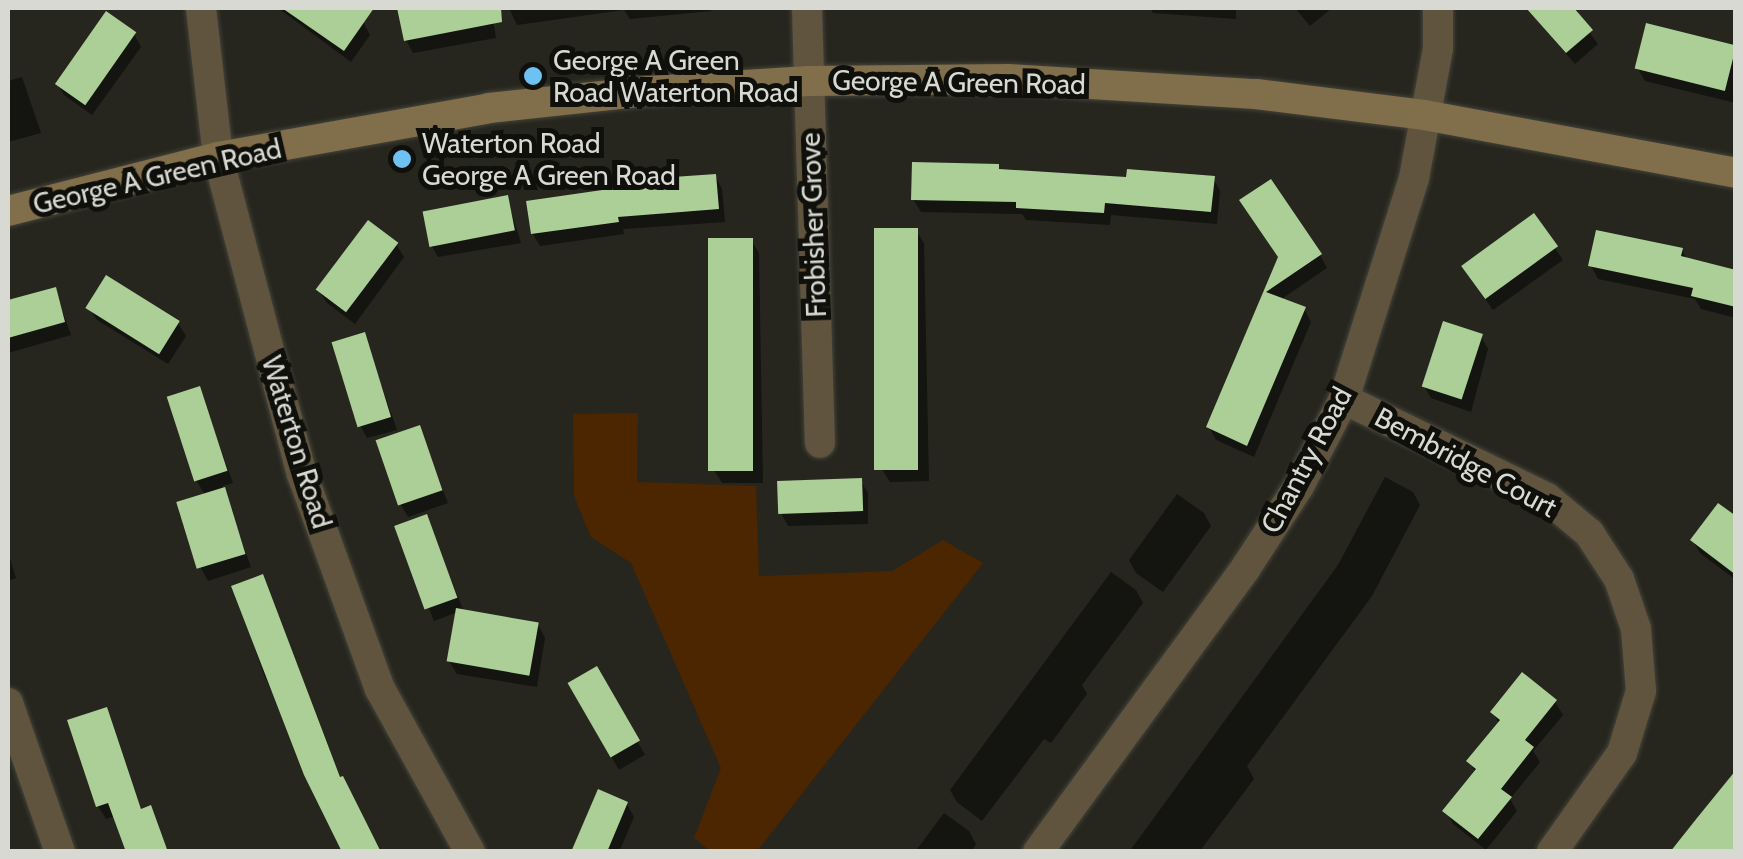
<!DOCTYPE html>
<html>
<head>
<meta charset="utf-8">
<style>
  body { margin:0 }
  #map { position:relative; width:1743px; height:859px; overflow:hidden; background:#26261e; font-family:Cabin,sans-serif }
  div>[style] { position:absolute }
  .green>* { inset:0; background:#4c2501 }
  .shadow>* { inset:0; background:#0007; transform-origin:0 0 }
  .building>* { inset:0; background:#acce97; transform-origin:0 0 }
  .roads { filter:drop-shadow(0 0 2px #43433b) drop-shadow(0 0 2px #43433b) }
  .street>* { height:30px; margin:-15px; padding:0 15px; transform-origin:15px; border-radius:15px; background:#60543e }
  .secondary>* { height:30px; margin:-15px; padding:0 15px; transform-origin:15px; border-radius:15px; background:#816e4a }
  .dots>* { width:28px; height:28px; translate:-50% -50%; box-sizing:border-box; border:5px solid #0f0f0b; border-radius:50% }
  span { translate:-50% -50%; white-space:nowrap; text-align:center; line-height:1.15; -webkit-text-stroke:10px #0f0f0b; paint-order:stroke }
  .poi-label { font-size:28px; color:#d9d9d3 }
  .left { translate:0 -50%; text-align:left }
  .street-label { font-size:28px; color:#d9d9d3 }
  .frame { position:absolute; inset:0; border:10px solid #d9d9d3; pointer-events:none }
</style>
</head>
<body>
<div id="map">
  <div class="green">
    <div style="clip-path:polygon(638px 413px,637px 482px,756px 486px,759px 576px,892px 571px,943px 540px,983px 563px,757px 851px,710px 851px,694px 838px,721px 768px,631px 563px,591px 537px,574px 496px,573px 414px)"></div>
  </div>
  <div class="shadow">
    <div style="clip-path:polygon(278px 8px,342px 8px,363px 22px,370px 35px,351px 62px)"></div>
    <div style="clip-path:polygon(491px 8px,496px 38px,413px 53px,406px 40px,400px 9px)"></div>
    <div style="clip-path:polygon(509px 8px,711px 8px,711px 11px,630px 19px,624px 10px,517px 25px)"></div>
    <div style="clip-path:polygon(1150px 8px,1236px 8px,1236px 19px,1153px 13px)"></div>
    <div style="clip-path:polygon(1295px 8px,1332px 8px,1310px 26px)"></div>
    <div style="clip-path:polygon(1526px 8px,1571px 8px,1598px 44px,1575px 64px)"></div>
    <div style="clip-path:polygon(134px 34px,141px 47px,92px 115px,64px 95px,56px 82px)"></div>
    <div style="clip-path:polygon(1736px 47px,1736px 103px,1645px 81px,1638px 69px)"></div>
    <div style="clip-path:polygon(22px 77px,41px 133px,8px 142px,8px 81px)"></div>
    <div style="clip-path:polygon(997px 166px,1001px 172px,1128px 179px,1213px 178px,1220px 191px,1217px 224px,1111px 215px,1110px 225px,1026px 220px,1022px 214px,921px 212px,913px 199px)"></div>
    <div style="clip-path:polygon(715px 176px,722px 189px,725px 222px,623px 229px,624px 234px,540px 246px,533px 234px)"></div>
    <div style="clip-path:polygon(507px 198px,521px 243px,438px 257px,431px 245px)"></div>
    <div style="clip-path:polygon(1534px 217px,1563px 260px,1493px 310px,1471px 279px)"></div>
    <div style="clip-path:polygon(916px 231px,924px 243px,929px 481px,890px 482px,882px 469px)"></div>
    <div style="clip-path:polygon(751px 240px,759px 253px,763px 483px,722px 483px,714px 470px)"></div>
    <div style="clip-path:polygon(396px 244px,404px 257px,355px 324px,327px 303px,319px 291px)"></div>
    <div style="clip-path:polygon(1682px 250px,1687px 260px,1736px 273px,1736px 318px,1701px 309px,1695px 299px,1598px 279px,1591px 266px)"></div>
    <div style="clip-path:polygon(1320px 255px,1327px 268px,1280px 300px,1304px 309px,1311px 322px,1254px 457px,1216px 440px,1209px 427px,1280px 258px)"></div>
    <div style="clip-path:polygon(55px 290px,71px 335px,8px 353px,8px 303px)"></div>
    <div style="clip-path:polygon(89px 308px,178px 323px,186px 336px,168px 364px,97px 320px)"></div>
    <div style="clip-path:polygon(364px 335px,397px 430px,367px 438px,360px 425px)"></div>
    <div style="clip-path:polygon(1481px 337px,1488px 349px,1471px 412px,1431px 398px,1424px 386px)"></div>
    <div style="clip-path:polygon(199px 389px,233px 483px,222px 486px,251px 567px,208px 581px,201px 568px,206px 496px,196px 480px)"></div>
    <div style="clip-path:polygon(419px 429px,448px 503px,408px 517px,401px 505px)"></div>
    <div style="clip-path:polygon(1385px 477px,1413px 492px,1420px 505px,1372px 596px,1247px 766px,1254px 779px,1199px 852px,1129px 852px,1338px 565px)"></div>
    <div style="clip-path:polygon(860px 480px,868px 493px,868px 524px,788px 526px,781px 513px)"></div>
    <div style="clip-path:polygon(1177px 494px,1204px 513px,1211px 526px,1163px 592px,1136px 573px,1129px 560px)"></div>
    <div style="clip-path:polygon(426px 517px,464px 612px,538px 625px,545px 638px,537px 687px,457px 674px,449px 661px,458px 612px,434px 621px,397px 527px)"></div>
    <div style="clip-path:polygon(1736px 519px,1736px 580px,1700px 553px,1693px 541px)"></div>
    <div style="clip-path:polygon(8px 552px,16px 578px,8px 581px)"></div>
    <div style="clip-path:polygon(1111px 572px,1136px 590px,1143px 603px,1082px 685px,1087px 694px,1051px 743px,1044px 739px,982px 821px,957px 802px,950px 790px)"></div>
    <div style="clip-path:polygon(234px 587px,269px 590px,341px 779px,382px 852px,346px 852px,264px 675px)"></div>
    <div style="left:596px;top:670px;width:98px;height:30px;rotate:60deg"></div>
    <div style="clip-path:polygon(1555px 702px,1563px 715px,1533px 751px,1540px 762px,1510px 799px,1517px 811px,1486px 850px,1453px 824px,1446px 811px,1476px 773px,1470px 762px,1499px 724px,1493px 712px)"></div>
    <div style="clip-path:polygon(106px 710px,142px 811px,150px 808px,168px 852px,128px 852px,115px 816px,106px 819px,98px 806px,70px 722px)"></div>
    <div style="clip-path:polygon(627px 804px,634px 817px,619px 852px,574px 852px)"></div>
    <div style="clip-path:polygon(944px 813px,969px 831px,976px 844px,971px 852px,915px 852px)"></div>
  </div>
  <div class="building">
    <div style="clip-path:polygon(282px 8px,374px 8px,344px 51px)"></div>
    <div style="clip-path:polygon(397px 8px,501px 8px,502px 22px,404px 41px)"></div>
    <div style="clip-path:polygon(1526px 8px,1574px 8px,1593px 30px,1566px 53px)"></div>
    <div style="left:106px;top:11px;width:37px;height:89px;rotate:35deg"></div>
    <div style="left:1646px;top:23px;width:93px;height:47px;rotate:14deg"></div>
    <div style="clip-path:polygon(912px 162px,999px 164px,999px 169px,1126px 177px,1127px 169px,1215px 176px,1211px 212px,1105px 203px,1104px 213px,1016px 208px,1016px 202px,911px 200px)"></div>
    <div style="clip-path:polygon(716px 174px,719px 209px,618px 217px,619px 222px,531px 234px,526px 201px,630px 186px,630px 180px)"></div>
    <div style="clip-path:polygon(1271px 179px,1322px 254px,1266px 292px,1306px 307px,1247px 446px,1206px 427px,1278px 257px,1239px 200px)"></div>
    <div style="left:508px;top:195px;width:36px;height:87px;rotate:79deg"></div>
    <div style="left:1534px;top:213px;width:41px;height:90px;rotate:54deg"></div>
    <div style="left:368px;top:220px;width:38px;height:87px;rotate:37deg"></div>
    <div style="left:874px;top:228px;width:44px;height:242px"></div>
    <div style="clip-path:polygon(1596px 230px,1683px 248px,1681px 256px,1736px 270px,1736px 307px,1691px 296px,1693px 288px,1588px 266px)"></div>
    <div style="left:708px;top:238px;width:45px;height:233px"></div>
    <div style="left:106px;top:275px;width:87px;height:39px;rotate:32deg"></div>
    <div style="clip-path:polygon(56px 287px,65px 322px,8px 338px,8px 300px)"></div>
    <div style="left:1443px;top:321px;width:42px;height:69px;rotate:18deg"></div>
    <div style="left:365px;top:332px;width:89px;height:35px;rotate:73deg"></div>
    <div style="left:200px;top:386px;width:89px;height:35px;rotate:72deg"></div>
    <div style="left:420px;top:425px;width:69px;height:47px;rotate:71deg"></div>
    <div style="left:862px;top:478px;width:33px;height:85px;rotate:88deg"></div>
    <div style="left:225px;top:487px;width:70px;height:51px;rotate:73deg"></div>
    <div style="clip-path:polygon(1718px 503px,1736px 516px,1736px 575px,1690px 540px)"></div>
    <div style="left:427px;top:514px;width:89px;height:35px;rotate:70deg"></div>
    <div style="clip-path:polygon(263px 574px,340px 777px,343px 776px,381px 852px,342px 852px,304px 775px,231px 586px)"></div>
    <div style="left:456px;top:608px;width:84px;height:54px;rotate:10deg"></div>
    <div style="left:597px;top:666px;width:86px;height:34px;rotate:60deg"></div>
    <div style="clip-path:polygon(1522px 672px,1557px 700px,1525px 740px,1534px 747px,1501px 789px,1512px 797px,1478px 839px,1442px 811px,1476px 769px,1466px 761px,1500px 720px,1490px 712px)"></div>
    <div style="clip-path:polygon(107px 707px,141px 809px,151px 805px,168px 852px,126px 852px,108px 803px,96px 807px,67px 720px)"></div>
    <div style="clip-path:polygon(1736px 770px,1736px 852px,1670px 852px,1697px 818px)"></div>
    <div style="clip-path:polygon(598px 789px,628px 802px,607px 852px,571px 852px)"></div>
  </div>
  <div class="roads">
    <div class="street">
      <div style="left:201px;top:8px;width:150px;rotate:83.5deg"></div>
      <div style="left:218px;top:157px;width:328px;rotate:75.2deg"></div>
      <div style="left:302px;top:474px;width:229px;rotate:70.1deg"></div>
      <div style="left:380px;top:689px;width:186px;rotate:61.1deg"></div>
      <div style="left:807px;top:8px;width:435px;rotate:88.3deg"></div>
      <div style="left:1344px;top:399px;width:226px;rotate:26deg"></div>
      <div style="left:1547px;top:498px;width:55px;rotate:39.8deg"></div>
      <div style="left:1589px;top:533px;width:55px;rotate:56.9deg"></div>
      <div style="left:1619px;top:579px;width:53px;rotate:71.2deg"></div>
      <div style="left:1636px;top:629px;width:62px;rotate:85.4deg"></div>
      <div style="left:1641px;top:691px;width:65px;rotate:107deg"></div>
      <div style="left:1622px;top:753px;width:121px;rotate:125.3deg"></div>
      <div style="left:8px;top:703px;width:158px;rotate:70.8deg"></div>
      <div style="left:1038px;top:852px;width:351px;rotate:-53.8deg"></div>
      <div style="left:1245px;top:569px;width:99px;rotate:-57deg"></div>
      <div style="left:1299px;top:486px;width:98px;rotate:-62.7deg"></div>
      <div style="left:1344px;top:399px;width:232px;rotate:-72.4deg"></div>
      <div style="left:1414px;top:178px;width:131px;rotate:-79.5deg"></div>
      <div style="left:1438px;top:49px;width:41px;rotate:-90deg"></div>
    </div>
    <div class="secondary">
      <div style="left:8px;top:211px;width:217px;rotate:-14.4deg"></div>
      <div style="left:218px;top:157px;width:275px;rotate:-10.2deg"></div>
      <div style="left:489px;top:108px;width:161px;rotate:-6.1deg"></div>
      <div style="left:649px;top:91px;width:160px;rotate:-3.6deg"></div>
      <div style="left:809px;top:81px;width:199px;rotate:-0.6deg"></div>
      <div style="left:1008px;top:79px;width:248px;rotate:3.5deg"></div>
      <div style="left:1256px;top:94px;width:169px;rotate:7.1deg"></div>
      <div style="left:1424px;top:115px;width:317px;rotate:10.5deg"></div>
    </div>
  </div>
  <div class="dots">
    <div style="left:533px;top:76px;background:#6ec2f3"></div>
    <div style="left:402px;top:159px;background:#6ec2f3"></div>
  </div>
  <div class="poi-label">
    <span class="left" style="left:553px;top:76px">George A Green<br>Road Waterton Road</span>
    <span class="left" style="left:422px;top:159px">Waterton Road<br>George A Green Road</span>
  </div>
  <div class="street-label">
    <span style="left:959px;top:82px;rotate:1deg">George A Green Road</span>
    <span style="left:157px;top:176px;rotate:-13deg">George A Green Road</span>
    <span style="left:813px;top:225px;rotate:-92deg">Frobisher Grove</span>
    <span style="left:297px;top:442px;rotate:73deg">Waterton Road</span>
    <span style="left:1306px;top:460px;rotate:-62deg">Chantry Road</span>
    <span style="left:1466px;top:462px;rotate:28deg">Bembridge Court</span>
  </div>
  <div class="frame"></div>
</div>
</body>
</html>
